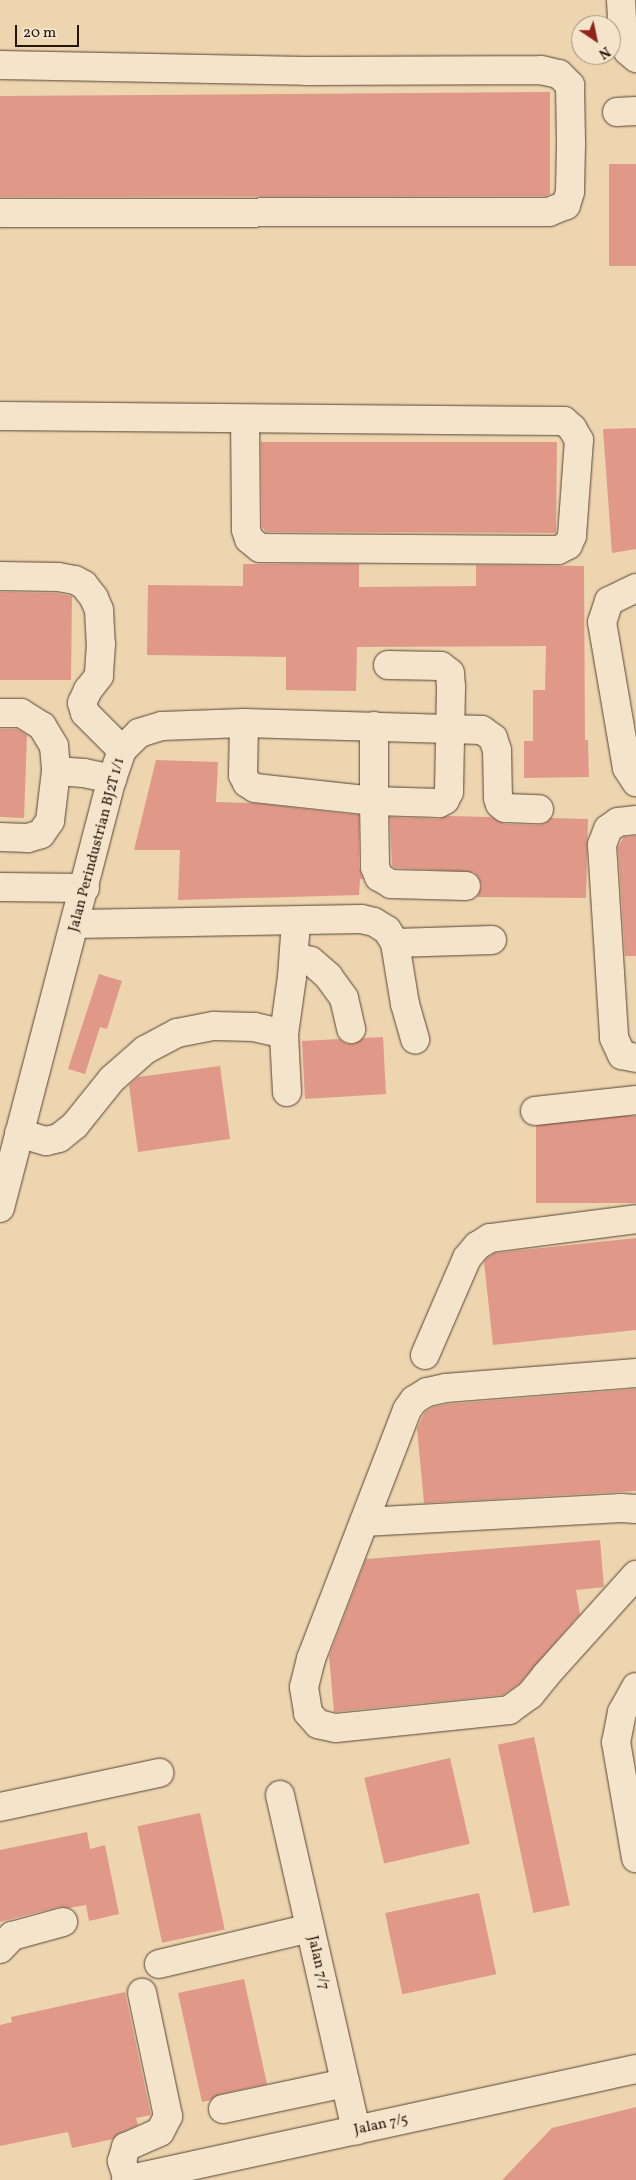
<!DOCTYPE html>
<html>
<head>
<meta charset="utf-8">
<style>
  body { margin:0 }
  #map { position:relative; width:636px; height:2180px; overflow:hidden; background:#ecd5af; font-family:Vollkorn,serif }
  div>[style] { position:absolute }
  .building>* { inset:0; background:#e09989; transform-origin:0 0 }
  .roads { filter:drop-shadow(0 0 1px #574433) drop-shadow(0 0 1px #574433) }
  .minor>* { height:28px; margin:-14px; padding:0 14px; transform-origin:14px; border-radius:14px; background:#f3e4cb }
  span { translate:-50% -50%; white-space:nowrap; text-align:center; line-height:1.15; -webkit-text-stroke:4px #f3e4cb; paint-order:stroke }
  .street-label { font-size:15px; color:#25140a }
  .north { position:absolute; left:571px; top:15px; width:50px; height:50px; box-sizing:border-box; background:#f3e4cb; border:1px solid #a1917e; border-radius:50%; rotate:146deg; font-size:14px; font-weight:700; line-height:20px; text-align:center; color:#25140a }
  .north::after { content:''; display:block; margin:auto; width:18px; height:22px; background:#8f2418; clip-path:polygon(50% 0,100% 100%,50% 72%,0 100%) }
  .scale { position:absolute; left:15px; top:25px; width:64px; height:22px; box-sizing:border-box; border:2px solid #25140a; border-top:0; padding-left:6px; font-size:15px; line-height:18px; white-space:nowrap; color:#25140a; -webkit-text-stroke:4px #f3e4cb; paint-order:stroke }
</style>
</head>
<body>
<div id="map">
  <div class="building">
    <div style="clip-path:polygon(550px 92px,550px 194px,546px 196px,0 197px,0 96px)"></div>
    <div style="left:636px;top:164px;width:102px;height:27px;rotate:90deg"></div>
    <div style="clip-path:polygon(636px 428px,636px 549px,612px 553px,603px 429px)"></div>
    <div style="clip-path:polygon(261px 442px,557px 442px,556px 533px,266px 532px,262px 527px)"></div>
    <div style="clip-path:polygon(243px 564px,359px 564px,359px 587px,476px 586px,476px 565px,584px 566px,585px 740px,588px 740px,589px 777px,524px 778px,524px 741px,533px 741px,533px 690px,545px 690px,546px 646px,357px 647px,356px 691px,286px 690px,286px 657px,147px 655px,148px 585px,243px 586px)"></div>
    <div style="clip-path:polygon(0 592px,56px 593px,72px 596px,71px 680px,0 680px)"></div>
    <div style="clip-path:polygon(0 729px,17px 729px,27px 735px,24px 818px,0 817px)"></div>
    <div style="clip-path:polygon(156px 760px,218px 762px,216px 802px,253px 803px,359px 815px,359px 867px,363px 879px,360px 879px,359px 895px,178px 900px,180px 850px,134px 850px)"></div>
    <div style="clip-path:polygon(447px 816px,491px 817px,505px 824px,539px 825px,546px 823px,551px 818px,588px 819px,586px 898px,477px 897px,482px 886px,479px 878px,474px 872px,395px 868px,392px 866px,390px 817px,439px 819px)"></div>
    <div style="clip-path:polygon(636px 836px,636px 956px,625px 956px,618px 847px,624px 837px)"></div>
    <div style="clip-path:polygon(99px 974px,122px 981px,107px 1029px,100px 1027px,85px 1074px,68px 1069px)"></div>
    <div style="clip-path:polygon(383px 1037px,386px 1094px,305px 1099px,302px 1041px,339px 1039px,346px 1044px,354px 1044px,363px 1038px)"></div>
    <div style="clip-path:polygon(220px 1066px,230px 1139px,138px 1152px,129px 1085px,138px 1077px)"></div>
    <div style="left:636px;top:1116px;width:87px;height:100px;rotate:90deg"></div>
    <div style="clip-path:polygon(636px 1238px,636px 1330px,493px 1345px,484px 1262px,487px 1258px,495px 1253px)"></div>
    <div style="clip-path:polygon(636px 1389px,636px 1491px,424px 1503px,417px 1428px,425px 1412px,433px 1407px,448px 1404px)"></div>
    <div style="clip-path:polygon(600px 1540px,604px 1587px,576px 1590px,580px 1614px,519px 1684px,503px 1695px,334px 1712px,329px 1656px,366px 1559px)"></div>
    <div style="left:534px;top:1737px;width:172px;height:37px;rotate:78deg"></div>
    <div style="left:450px;top:1758px;width:88px;height:88px;rotate:77deg"></div>
    <div style="left:200px;top:1813px;width:119px;height:64px;rotate:78deg"></div>
    <div style="clip-path:polygon(87px 1832px,90px 1849px,105px 1845px,119px 1914px,89px 1921px,86px 1905px,69px 1908px,59px 1907px,0 1922px,0 1850px)"></div>
    <div style="left:479px;top:1893px;width:83px;height:96px;rotate:78deg"></div>
    <div style="clip-path:polygon(244px 1979px,267px 2084px,220px 2094px,211px 2100px,202px 2102px,178px 1993px)"></div>
    <div style="clip-path:polygon(125px 1992px,151px 2115px,136px 2118px,138px 2125px,120px 2133px,113px 2139px,72px 2148px,68px 2132px,0 2146px,0 2025px,12px 2022px,11px 2017px)"></div>
    <div style="clip-path:polygon(636px 2107px,636px 2180px,502px 2180px,552px 2128px)"></div>
  </div>
  <div class="roads">
    <div class="minor">
      <div style="left:621px;top:0;width:38px;rotate:87deg"></div>
      <div style="left:623px;top:38px;width:14px;rotate:69deg"></div>
      <div style="left:628px;top:51px;width:11px;rotate:41deg"></div>
      <div style="left:0;top:65px;width:306px;rotate:1.1deg"></div>
      <div style="left:306px;top:71px;width:235px;rotate:-0.2deg"></div>
      <div style="left:541px;top:70px;width:18px;rotate:13deg"></div>
      <div style="left:559px;top:74px;width:16px;rotate:45deg"></div>
      <div style="left:570px;top:85px;width:59px;rotate:89deg"></div>
      <div style="left:571px;top:144px;width:48px;rotate:91.2deg"></div>
      <div style="left:570px;top:192px;width:14px;rotate:107deg"></div>
      <div style="left:566px;top:205px;width:18px;rotate:158deg"></div>
      <div style="left:549px;top:212px;width:549px;rotate:179.9deg"></div>
      <div style="left:617px;top:112px;width:19px;rotate:-3deg"></div>
      <div style="left:0;top:416px;width:564px;rotate:0.51deg"></div>
      <div style="left:564px;top:421px;width:11px;rotate:41deg"></div>
      <div style="left:572px;top:428px;width:14px;rotate:60deg"></div>
      <div style="left:579px;top:440px;width:96px;rotate:94.2deg"></div>
      <div style="left:572px;top:536px;width:10px;rotate:114deg"></div>
      <div style="left:568px;top:545px;width:11px;rotate:153deg"></div>
      <div style="left:558px;top:550px;width:298px;rotate:-179.6deg"></div>
      <div style="left:260px;top:548px;width:14px;rotate:-141deg"></div>
      <div style="left:249px;top:539px;width:9px;rotate:-108deg"></div>
      <div style="left:246px;top:530px;width:111px;rotate:-90.5deg"></div>
      <div style="left:0;top:576px;width:58px;rotate:1deg"></div>
      <div style="left:58px;top:577px;width:17px;rotate:10deg"></div>
      <div style="left:75px;top:580px;width:10px;rotate:29deg"></div>
      <div style="left:84px;top:585px;width:16px;rotate:52deg"></div>
      <div style="left:94px;top:598px;width:13px;rotate:67deg"></div>
      <div style="left:99px;top:610px;width:34px;rotate:87deg"></div>
      <div style="left:101px;top:644px;width:32px;rotate:94deg"></div>
      <div style="left:99px;top:676px;width:18px;rotate:128deg"></div>
      <div style="left:88px;top:690px;width:14px;rotate:115deg"></div>
      <div style="left:82px;top:703px;width:10px;rotate:73deg"></div>
      <div style="left:85px;top:713px;width:52px;rotate:45deg"></div>
      <div style="left:636px;top:588px;width:30px;rotate:154deg"></div>
      <div style="left:609px;top:601px;width:22px;rotate:108deg"></div>
      <div style="left:602px;top:622px;width:148px;rotate:80.3deg"></div>
      <div style="left:627px;top:768px;width:17px;rotate:57deg"></div>
      <div style="left:388px;top:665px;width:53px;rotate:1.1deg"></div>
      <div style="left:441px;top:666px;width:11px;rotate:38deg"></div>
      <div style="left:450px;top:673px;width:14px;rotate:86deg"></div>
      <div style="left:451px;top:687px;width:105px;rotate:91.1deg"></div>
      <div style="left:449px;top:792px;width:9px;rotate:117deg"></div>
      <div style="left:445px;top:800px;width:7px;rotate:153deg"></div>
      <div style="left:439px;top:803px;width:65px;rotate:-178.2deg"></div>
      <div style="left:374px;top:801px;width:66px;rotate:89.1deg"></div>
      <div style="left:375px;top:867px;width:11px;rotate:68deg"></div>
      <div style="left:379px;top:877px;width:14px;rotate:30deg"></div>
      <div style="left:391px;top:884px;width:75px;rotate:1.5deg"></div>
      <div style="left:0;top:713px;width:21px"></div>
      <div style="left:21px;top:713px;width:25px;rotate:32deg"></div>
      <div style="left:42px;top:726px;width:23px;rotate:59deg"></div>
      <div style="left:54px;top:746px;width:25px;rotate:85deg"></div>
      <div style="left:56px;top:771px;width:50px;rotate:96.8deg"></div>
      <div style="left:50px;top:821px;width:16px;rotate:125deg"></div>
      <div style="left:41px;top:834px;width:14px;rotate:163deg"></div>
      <div style="left:28px;top:838px;width:28px;rotate:-178deg"></div>
      <div style="left:244px;top:723px;width:52px;rotate:91.1deg"></div>
      <div style="left:243px;top:775px;width:9px;rotate:63deg"></div>
      <div style="left:247px;top:783px;width:9px;rotate:32deg"></div>
      <div style="left:255px;top:788px;width:120px;rotate:6.2deg"></div>
      <div style="left:374px;top:801px;width:75px;rotate:-90deg"></div>
      <div style="left:56px;top:771px;width:28px;rotate:4deg"></div>
      <div style="left:84px;top:773px;width:29px;rotate:12deg"></div>
      <div style="left:636px;top:820px;width:18px;rotate:174deg"></div>
      <div style="left:618px;top:822px;width:12px;rotate:145deg"></div>
      <div style="left:608px;top:829px;width:17px;rotate:111deg"></div>
      <div style="left:602px;top:845px;width:193px;rotate:86.4deg"></div>
      <div style="left:614px;top:1038px;width:19px;rotate:65deg"></div>
      <div style="left:622px;top:1055px;width:14px;rotate:12deg"></div>
      <div style="left:0;top:887px;width:85px;rotate:0.7deg"></div>
      <div style="left:76px;top:924px;width:285px;rotate:-1deg"></div>
      <div style="left:361px;top:919px;width:13px;rotate:13deg"></div>
      <div style="left:374px;top:922px;width:15px;rotate:32deg"></div>
      <div style="left:387px;top:930px;width:15px;rotate:58deg"></div>
      <div style="left:395px;top:943px;width:62px;rotate:80.7deg"></div>
      <div style="left:405px;top:1004px;width:37px;rotate:74deg"></div>
      <div style="left:395px;top:943px;width:97px;rotate:-1.8deg"></div>
      <div style="left:294px;top:957px;width:17px;rotate:13deg"></div>
      <div style="left:311px;top:961px;width:23px;rotate:41deg"></div>
      <div style="left:328px;top:976px;width:27px;rotate:54deg"></div>
      <div style="left:344px;top:998px;width:32px;rotate:77deg"></div>
      <div style="left:287px;top:1092px;width:58px;rotate:-93deg"></div>
      <div style="left:284px;top:1034px;width:58px;rotate:-82deg"></div>
      <div style="left:292px;top:977px;width:56px;rotate:-85.9deg"></div>
      <div style="left:535px;top:1111px;width:102px;rotate:-6.2deg"></div>
      <div style="left:19px;top:1133px;width:28px;rotate:17deg"></div>
      <div style="left:46px;top:1141px;width:13px;rotate:-13deg"></div>
      <div style="left:59px;top:1138px;width:21px;rotate:-39deg"></div>
      <div style="left:75px;top:1125px;width:59px;rotate:-51.2deg"></div>
      <div style="left:112px;top:1079px;width:44px;rotate:-41.3deg"></div>
      <div style="left:145px;top:1050px;width:36px;rotate:-28deg"></div>
      <div style="left:177px;top:1033px;width:38px;rotate:-11deg"></div>
      <div style="left:214px;top:1026px;width:40px;rotate:1.4deg"></div>
      <div style="left:254px;top:1027px;width:31px;rotate:13deg"></div>
      <div style="left:0;top:1208px;width:443px;rotate:-75.4deg"></div>
      <div style="left:112px;top:779px;width:31px;rotate:-71deg"></div>
      <div style="left:122px;top:750px;width:24px;rotate:-45deg"></div>
      <div style="left:139px;top:733px;width:24px;rotate:-17deg"></div>
      <div style="left:162px;top:726px;width:82px;rotate:-2.1deg"></div>
      <div style="left:244px;top:723px;width:238px;rotate:1.7deg"></div>
      <div style="left:482px;top:730px;width:14px;rotate:36deg"></div>
      <div style="left:493px;top:738px;width:13px;rotate:72deg"></div>
      <div style="left:497px;top:750px;width:48px;rotate:88.8deg"></div>
      <div style="left:498px;top:798px;width:6px;rotate:72deg"></div>
      <div style="left:500px;top:804px;width:6px;rotate:39deg"></div>
      <div style="left:505px;top:808px;width:34px;rotate:2deg"></div>
      <div style="left:425px;top:1355px;width:106px;rotate:-66.6deg"></div>
      <div style="left:467px;top:1258px;width:16px;rotate:-50deg"></div>
      <div style="left:477px;top:1246px;width:15px;rotate:-32deg"></div>
      <div style="left:490px;top:1238px;width:147px;rotate:-7.4deg"></div>
      <div style="left:636px;top:1373px;width:191px;rotate:175.5deg"></div>
      <div style="left:446px;top:1388px;width:19px;rotate:168deg"></div>
      <div style="left:427px;top:1392px;width:15px;rotate:148deg"></div>
      <div style="left:414px;top:1400px;width:12px;rotate:125deg"></div>
      <div style="left:407px;top:1410px;width:267px;rotate:111.1deg"></div>
      <div style="left:311px;top:1659px;width:29px;rotate:104deg"></div>
      <div style="left:304px;top:1687px;width:26px;rotate:81deg"></div>
      <div style="left:308px;top:1713px;width:15px;rotate:48deg"></div>
      <div style="left:318px;top:1724px;width:18px;rotate:13deg"></div>
      <div style="left:336px;top:1728px;width:174px;rotate:-5.9deg"></div>
      <div style="left:509px;top:1710px;width:26px;rotate:-36deg"></div>
      <div style="left:530px;top:1695px;width:26px;rotate:-51deg"></div>
      <div style="left:546px;top:1675px;width:135px;rotate:-48deg"></div>
      <div style="left:364px;top:1522px;width:257px;rotate:-3.1deg"></div>
      <div style="left:621px;top:1508px;width:15px;rotate:4deg"></div>
      <div style="left:636px;top:1687px;width:29px;rotate:119deg"></div>
      <div style="left:622px;top:1712px;width:31px;rotate:101deg"></div>
      <div style="left:616px;top:1742px;width:118px;rotate:80.2deg"></div>
      <div style="left:280px;top:1795px;width:344px;rotate:77.2deg"></div>
      <div style="left:0;top:1807px;width:163px;rotate:-12.1deg"></div>
      <div style="left:0;top:1949px;width:18px;rotate:-47deg"></div>
      <div style="left:12px;top:1936px;width:53px;rotate:-15.4deg"></div>
      <div style="left:159px;top:1964px;width:155px;rotate:-13.4deg"></div>
      <div style="left:223px;top:2109px;width:125px;rotate:-12deg"></div>
      <div style="left:126px;top:2180px;width:522px;rotate:-12.28deg"></div>
      <div style="left:128px;top:2180px;width:20px;rotate:-108deg"></div>
      <div style="left:122px;top:2161px;width:15px;rotate:-74deg"></div>
      <div style="left:126px;top:2147px;width:37px;rotate:-24deg"></div>
      <div style="left:160px;top:2132px;width:18px;rotate:-63deg"></div>
      <div style="left:168px;top:2116px;width:126px;rotate:-101.9deg"></div>
    </div>
  </div>
  <div class="street-label">
    <span style="left:97px;top:845px;rotate:-75deg">Jalan Perindustrian BJ2T 1/1</span>
    <span style="left:318px;top:1963px;rotate:77deg">Jalan 7/7</span>
    <span style="left:381px;top:2125px;rotate:-12deg">Jalan 7/5</span>
  </div>
  <div class="north">N</div>
  <div class="scale">20 m</div>
</div>
</body>
</html>
